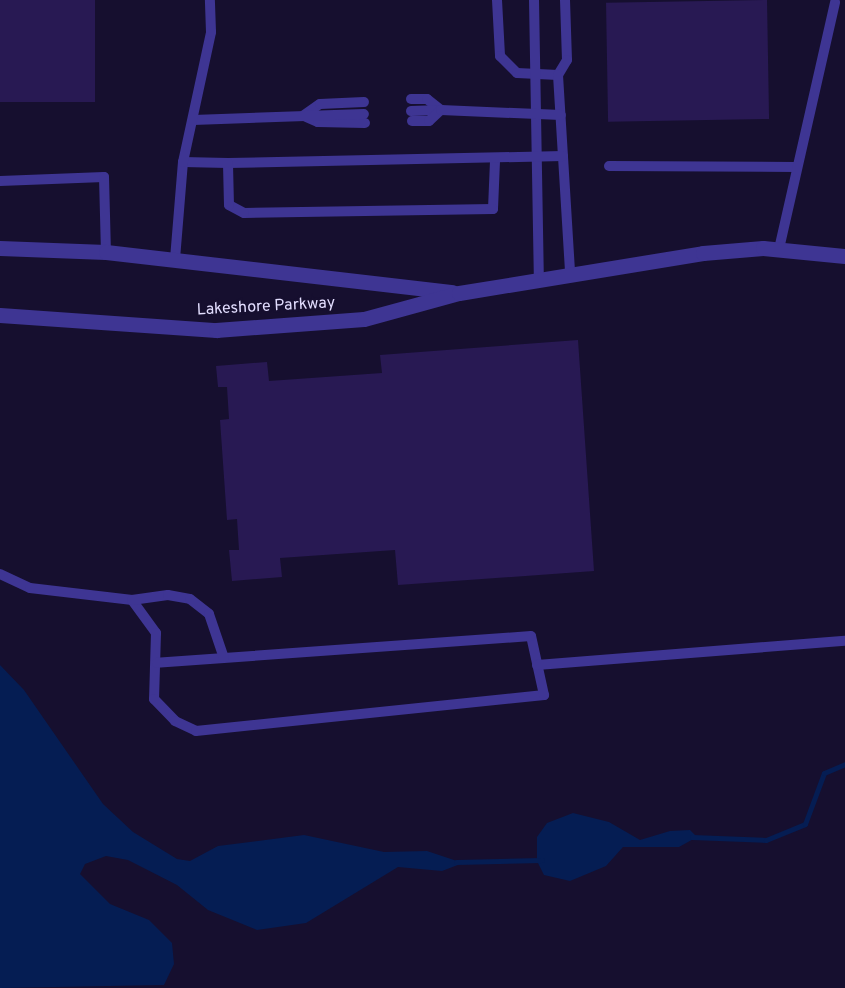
<!DOCTYPE html>
<html>
<head>
<meta charset="utf-8">
<style>
  body { margin:0 }
  #map { position:relative; width:845px; height:988px; overflow:hidden; background:#160f2f; font-family:Overpass,sans-serif }
  div>[style] { position:absolute }
  .water>* { inset:0; background:#051d53 }
  .stream>* { height:5px; margin:-2.5px; padding:0 2.5px; transform-origin:2.5px; border-radius:2.5px; background:#051d53 }
  .building>* { inset:0; background:#281953; transform-origin:0 0 }
  .service>* { height:10px; margin:-5px; padding:0 5px; transform-origin:5px; border-radius:5px; background:#3e3593 }
  .minor>* { height:15px; margin:-7.5px; padding:0 7.5px; transform-origin:7.5px; border-radius:7.5px; background:#3e3593 }
  span { translate:-50% -50%; white-space:nowrap; text-align:center; line-height:1.15; -webkit-text-stroke:4.5px #160f2f; paint-order:stroke }
  .street-label { font-size:16px; color:#e3deff }
</style>
</head>
<body>
<div id="map">
  <div class="water">
    <div style="clip-path:polygon(0 665px,24px 690px,103px 804px,133px 832px,177px 859px,190px 861px,218px 846px,304px 835px,384px 852px,427px 851px,463px 863px,442px 871px,398px 867px,306px 923px,257px 930px,208px 910px,177px 885px,128px 860px,106px 856px,85px 864px,80px 874px,110px 904px,149px 920px,172px 943px,174px 964px,164px 985px,0 988px)"></div>
    <div style="clip-path:polygon(573px 813px,609px 822px,640px 840px,670px 831px,690px 830px,697px 837px,679px 847px,623px 847px,606px 866px,570px 881px,544px 875px,537px 861px,537px 837px,547px 823px)"></div>
  </div>
  <div class="stream">
    <div style="left:692px;top:837px;width:74px;rotate:2.3deg"></div>
    <div style="left:766px;top:840px;width:42px;rotate:-22.3deg"></div>
    <div style="left:805px;top:824px;width:54px;rotate:-69.6deg"></div>
    <div style="left:824px;top:773px;width:23px;rotate:-23deg"></div>
    <div style="left:456px;top:862px;width:86px;rotate:-1.3deg"></div>
  </div>
  <div class="building">
    <div style="left:0;top:0;width:95px;height:102px"></div>
    <div style="left:767px;top:0;width:119px;height:161px;rotate:89deg"></div>
    <div style="clip-path:polygon(578px 340px,594px 571px,398px 585px,395px 550px,280px 558px,282px 577px,232px 581px,229px 550px,239px 550px,237px 519px,227px 520px,220px 420px,229px 419px,227px 387px,218px 387px,216px 366px,267px 362px,269px 381px,382px 373px,380px 355px)"></div>
  </div>
  <div class="service">
    <div style="left:497px;top:0;width:56px;rotate:86.9deg"></div>
    <div style="left:500px;top:56px;width:24px;rotate:45deg"></div>
    <div style="left:517px;top:73px;width:41px;rotate:2.8deg"></div>
    <div style="left:534px;top:0;width:279px;rotate:89deg"></div>
    <div style="left:565px;top:0;width:60px;rotate:88.1deg"></div>
    <div style="left:567px;top:60px;width:17px;rotate:121deg"></div>
    <div style="left:558px;top:75px;width:199px;rotate:86.5deg"></div>
    <div style="left:411px;top:99px;width:16px"></div>
    <div style="left:427px;top:99px;width:18px;rotate:38deg"></div>
    <div style="left:411px;top:111px;width:30px;rotate:-2deg"></div>
    <div style="left:304px;top:115px;width:19px;rotate:-35deg"></div>
    <div style="left:320px;top:104px;width:44px;rotate:-2.6deg"></div>
    <div style="left:306px;top:117px;width:13px;rotate:23deg"></div>
    <div style="left:318px;top:122px;width:47px;rotate:1.2deg"></div>
    <div style="left:193px;top:120px;width:171px;rotate:-2deg"></div>
    <div style="left:412px;top:121px;width:17px"></div>
    <div style="left:429px;top:121px;width:16px;rotate:-43deg"></div>
    <div style="left:441px;top:110px;width:120px;rotate:2.4deg"></div>
    <div style="left:495px;top:161px;width:48px;rotate:92.4deg"></div>
    <div style="left:493px;top:209px;width:249px;rotate:179.1deg"></div>
    <div style="left:244px;top:213px;width:17px;rotate:-152deg"></div>
    <div style="left:229px;top:205px;width:42px;rotate:-91.4deg"></div>
    <div style="left:228px;top:163px;width:335px;rotate:-1.2deg"></div>
    <div style="left:183px;top:162px;width:45px;rotate:1.3deg"></div>
    <div style="left:609px;top:166px;width:187px;rotate:0.3deg"></div>
    <div style="left:0;top:181px;width:104px;rotate:-2.2deg"></div>
    <div style="left:104px;top:177px;width:75px;rotate:88.5deg"></div>
    <div style="left:779px;top:249px;width:253px;rotate:-77.2deg"></div>
    <div style="left:175px;top:259px;width:97px;rotate:-85.3deg"></div>
    <div style="left:183px;top:162px;width:133px;rotate:-77.8deg"></div>
    <div style="left:211px;top:32px;width:32px;rotate:-92deg"></div>
    <div style="left:0;top:574px;width:33px;rotate:25deg"></div>
    <div style="left:30px;top:588px;width:103px;rotate:6.7deg"></div>
    <div style="left:132px;top:600px;width:41px;rotate:54deg"></div>
    <div style="left:156px;top:633px;width:66px;rotate:91.7deg"></div>
    <div style="left:154px;top:699px;width:30px;rotate:46deg"></div>
    <div style="left:175px;top:721px;width:23px;rotate:25deg"></div>
    <div style="left:196px;top:731px;width:350px;rotate:-5.9deg"></div>
    <div style="left:544px;top:695px;width:60px;rotate:-102.4deg"></div>
    <div style="left:531px;top:636px;width:375px;rotate:175.9deg"></div>
    <div style="left:132px;top:600px;width:36px;rotate:-8deg"></div>
    <div style="left:168px;top:595px;width:22px;rotate:10deg"></div>
    <div style="left:190px;top:599px;width:24px;rotate:38deg"></div>
    <div style="left:209px;top:614px;width:46px;rotate:71.2deg"></div>
    <div style="left:537px;top:665px;width:309px;rotate:-4.5deg"></div>
  </div>
  <div class="minor">
    <div style="left:0;top:248px;width:106px;rotate:2.2deg"></div>
    <div style="left:106px;top:252px;width:349px;rotate:6.6deg"></div>
    <div style="left:0;top:315px;width:217px;rotate:4deg"></div>
    <div style="left:216px;top:330px;width:148px;rotate:-4.3deg"></div>
    <div style="left:364px;top:319px;width:98px;rotate:-15.3deg"></div>
    <div style="left:459px;top:293px;width:247px;rotate:-9.3deg"></div>
    <div style="left:703px;top:253px;width:60px;rotate:-4.8deg"></div>
    <div style="left:763px;top:248px;width:82px;rotate:5.6deg"></div>
  </div>
  <div class="street-label">
    <span style="left:266px;top:307px;rotate:-3deg">Lakeshore Parkway</span>
  </div>
</div>
</body>
</html>
